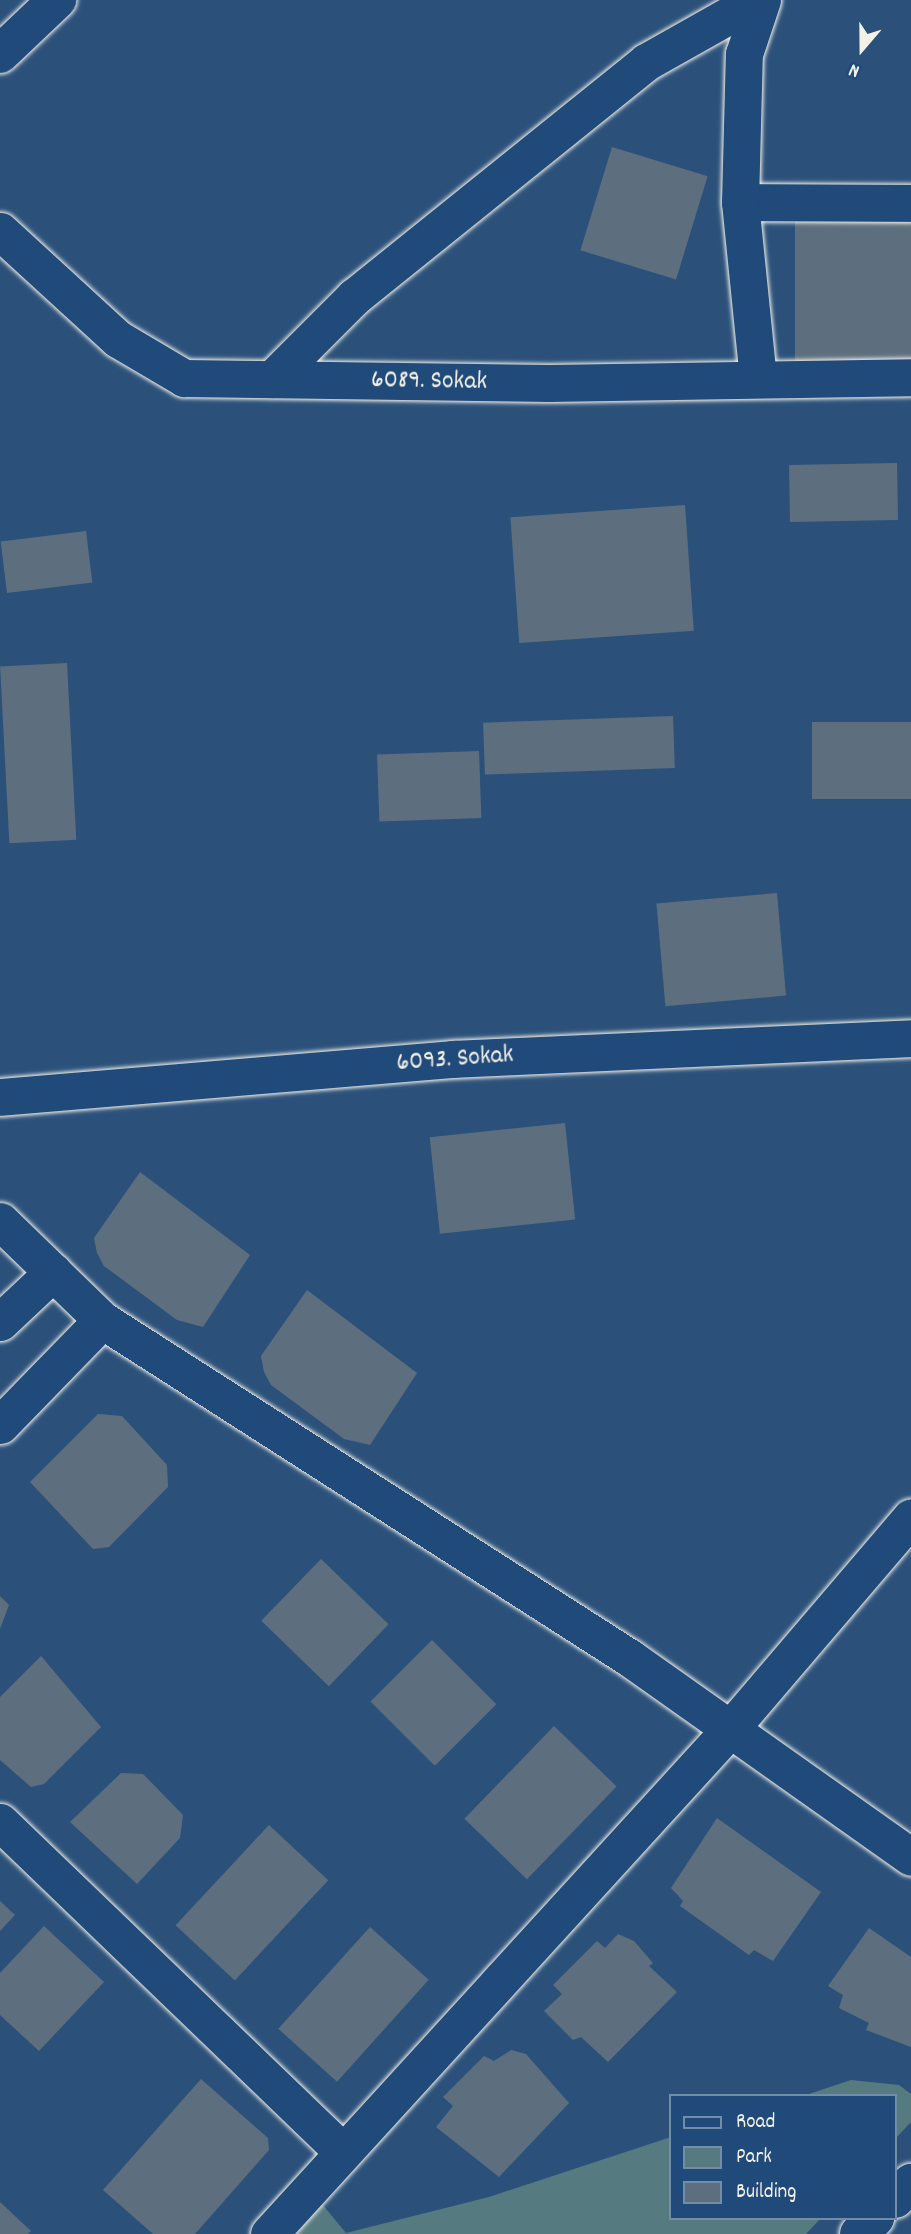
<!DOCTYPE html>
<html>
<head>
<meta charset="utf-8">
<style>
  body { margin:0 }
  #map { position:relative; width:911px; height:2234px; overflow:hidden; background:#2b517b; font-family:Dekko,sans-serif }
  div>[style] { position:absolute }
  .green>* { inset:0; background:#557b80 }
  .building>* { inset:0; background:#5d6f7e; transform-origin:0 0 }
  .roads { filter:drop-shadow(0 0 2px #f4f1e8) drop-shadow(0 0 2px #f4f1e8) }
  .street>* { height:37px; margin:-18.5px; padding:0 18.5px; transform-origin:18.5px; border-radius:18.5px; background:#1f4a7a }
  .secondary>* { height:38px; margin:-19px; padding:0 19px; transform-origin:19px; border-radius:19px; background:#1f4a7a }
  span { translate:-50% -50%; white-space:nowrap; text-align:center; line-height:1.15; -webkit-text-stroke:5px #1f4a7a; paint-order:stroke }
  .street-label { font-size:26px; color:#f4f1e8 }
  .legend { position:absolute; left:669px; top:2094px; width:228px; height:126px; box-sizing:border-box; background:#1f4a7a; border:2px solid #748da6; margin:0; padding:9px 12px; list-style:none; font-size:21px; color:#f4f1e8 }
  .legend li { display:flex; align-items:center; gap:14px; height:35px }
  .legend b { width:35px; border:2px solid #748da6 }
  .north { position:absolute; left:827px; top:14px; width:70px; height:70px; -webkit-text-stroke:5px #1f4a7a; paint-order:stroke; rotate:200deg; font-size:19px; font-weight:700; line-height:28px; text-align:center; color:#f4f1e8 }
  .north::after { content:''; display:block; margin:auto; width:24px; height:32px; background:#f4f1e8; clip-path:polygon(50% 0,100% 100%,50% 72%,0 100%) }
</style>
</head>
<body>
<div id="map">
  <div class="green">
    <div style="clip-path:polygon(851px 2080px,899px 2085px,911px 2094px,911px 2122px,895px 2139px,895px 2096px,803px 2096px)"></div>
    <div style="clip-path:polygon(671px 2137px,671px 2218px,821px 2218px,806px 2234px,296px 2234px,322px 2204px,346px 2233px,489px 2197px)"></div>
  </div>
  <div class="building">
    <div style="left:612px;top:147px;width:100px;height:108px;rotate:17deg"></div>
    <div style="left:911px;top:215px;width:147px;height:116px;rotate:90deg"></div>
    <div style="left:897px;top:463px;width:57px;height:108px;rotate:89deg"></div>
    <div style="left:685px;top:505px;width:126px;height:175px;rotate:86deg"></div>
    <div style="left:86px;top:531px;width:52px;height:86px;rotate:83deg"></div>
    <div style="left:67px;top:663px;width:177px;height:67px;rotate:87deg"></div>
    <div style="left:673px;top:716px;width:52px;height:190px;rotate:88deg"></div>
    <div style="left:911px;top:722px;width:77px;height:99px;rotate:90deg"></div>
    <div style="left:479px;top:751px;width:67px;height:102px;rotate:88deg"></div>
    <div style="left:777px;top:893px;width:103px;height:121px;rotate:85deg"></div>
    <div style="left:565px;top:1123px;width:97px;height:136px;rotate:84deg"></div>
    <div style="clip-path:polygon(140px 1172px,250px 1255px,203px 1327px,177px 1320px,104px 1266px,97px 1253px,94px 1238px)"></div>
    <div style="clip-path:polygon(307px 1290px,417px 1373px,370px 1445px,344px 1439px,271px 1385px,264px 1372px,261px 1356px)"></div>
    <div style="clip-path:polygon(98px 1414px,122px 1416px,167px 1465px,168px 1487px,109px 1547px,93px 1549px,30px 1482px)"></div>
    <div style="left:321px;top:1559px;width:94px;height:86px;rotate:44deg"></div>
    <div style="clip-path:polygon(0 1596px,9px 1605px,0 1629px)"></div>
    <div style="left:432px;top:1640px;width:91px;height:87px;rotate:45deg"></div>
    <div style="clip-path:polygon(41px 1656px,101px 1727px,44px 1784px,31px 1787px,0 1760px,0 1697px)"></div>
    <div style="left:554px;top:1726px;width:87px;height:129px;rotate:44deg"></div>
    <div style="clip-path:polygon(121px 1773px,143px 1774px,183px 1815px,180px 1838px,137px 1884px,70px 1822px)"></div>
    <div style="clip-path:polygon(717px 1818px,821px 1892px,773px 1961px,754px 1950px,749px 1955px,680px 1906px,683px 1901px,671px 1888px)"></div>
    <div style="left:269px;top:1825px;width:81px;height:137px;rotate:43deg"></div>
    <div style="clip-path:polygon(0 1901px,15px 1915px,0 1931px)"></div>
    <div style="clip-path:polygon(44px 1926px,104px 1982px,39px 2051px,0 2015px,0 1973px)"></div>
    <div style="left:370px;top:1927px;width:79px;height:137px;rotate:42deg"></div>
    <div style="clip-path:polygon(869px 1928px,911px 1957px,911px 2047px,866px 2030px,869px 2023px,839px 2008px,843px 1995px,828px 1986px)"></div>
    <div style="clip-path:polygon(618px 1934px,634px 1941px,653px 1963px,649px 1966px,677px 1992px,608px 2062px,581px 2037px,573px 2040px,544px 2011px,562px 1994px,553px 1985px,597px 1941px,605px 1948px)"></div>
    <div style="clip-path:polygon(511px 2050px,526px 2054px,569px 2103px,499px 2177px,436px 2127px,453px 2106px,443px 2097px,484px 2056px,494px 2061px)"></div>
    <div style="clip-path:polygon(201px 2079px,268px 2138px,269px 2150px,195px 2234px,153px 2234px,103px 2190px)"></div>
    <div style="clip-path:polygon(0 2202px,31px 2231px,28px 2234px,0 2234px)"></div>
  </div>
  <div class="roads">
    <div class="street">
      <div style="left:740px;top:202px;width:171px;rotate:0.3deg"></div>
      <div style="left:0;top:231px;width:160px;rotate:42.5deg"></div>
      <div style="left:118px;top:339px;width:77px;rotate:30.6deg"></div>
      <div style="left:184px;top:378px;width:365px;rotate:0.8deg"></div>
      <div style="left:549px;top:383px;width:362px;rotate:-0.9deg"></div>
      <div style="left:272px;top:379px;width:116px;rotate:-45deg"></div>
      <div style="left:354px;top:297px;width:375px;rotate:-38.8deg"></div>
      <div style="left:646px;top:62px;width:126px;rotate:-29.4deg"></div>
      <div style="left:758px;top:379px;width:178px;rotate:-95.8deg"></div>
      <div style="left:740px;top:202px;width:148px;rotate:-88.5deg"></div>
      <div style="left:744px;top:54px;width:57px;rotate:-71.6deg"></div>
      <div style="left:0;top:1097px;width:455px;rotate:-4.8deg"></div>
      <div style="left:453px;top:1059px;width:458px;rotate:-2.6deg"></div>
      <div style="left:0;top:1221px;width:142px;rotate:44.1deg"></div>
      <div style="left:102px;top:1320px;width:627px;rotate:32.63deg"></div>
      <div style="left:630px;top:1658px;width:344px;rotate:35.3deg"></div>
      <div style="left:0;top:1322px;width:73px;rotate:-43.3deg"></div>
      <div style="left:0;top:1425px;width:146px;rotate:-45.8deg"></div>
      <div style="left:0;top:1822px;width:475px;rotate:43.9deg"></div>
      <div style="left:269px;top:2234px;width:685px;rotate:-47.6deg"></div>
      <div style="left:731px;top:1728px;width:277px;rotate:-49.5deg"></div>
    </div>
    <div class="secondary">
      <div style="left:0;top:54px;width:79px;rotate:-43.5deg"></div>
      <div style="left:895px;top:2199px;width:23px;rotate:-45deg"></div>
      <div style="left:859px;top:2234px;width:23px;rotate:-45deg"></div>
    </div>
  </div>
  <div class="street-label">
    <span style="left:429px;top:382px;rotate:1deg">6089. Sokak</span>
    <span style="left:455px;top:1060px;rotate:-4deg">6093. Sokak</span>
  </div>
  <ul class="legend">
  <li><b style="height:9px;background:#1f4a7a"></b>Road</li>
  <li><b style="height:19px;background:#557b80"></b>Park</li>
  <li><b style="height:19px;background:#5d6f7e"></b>Building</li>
  </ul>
  <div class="north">N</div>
</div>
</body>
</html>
